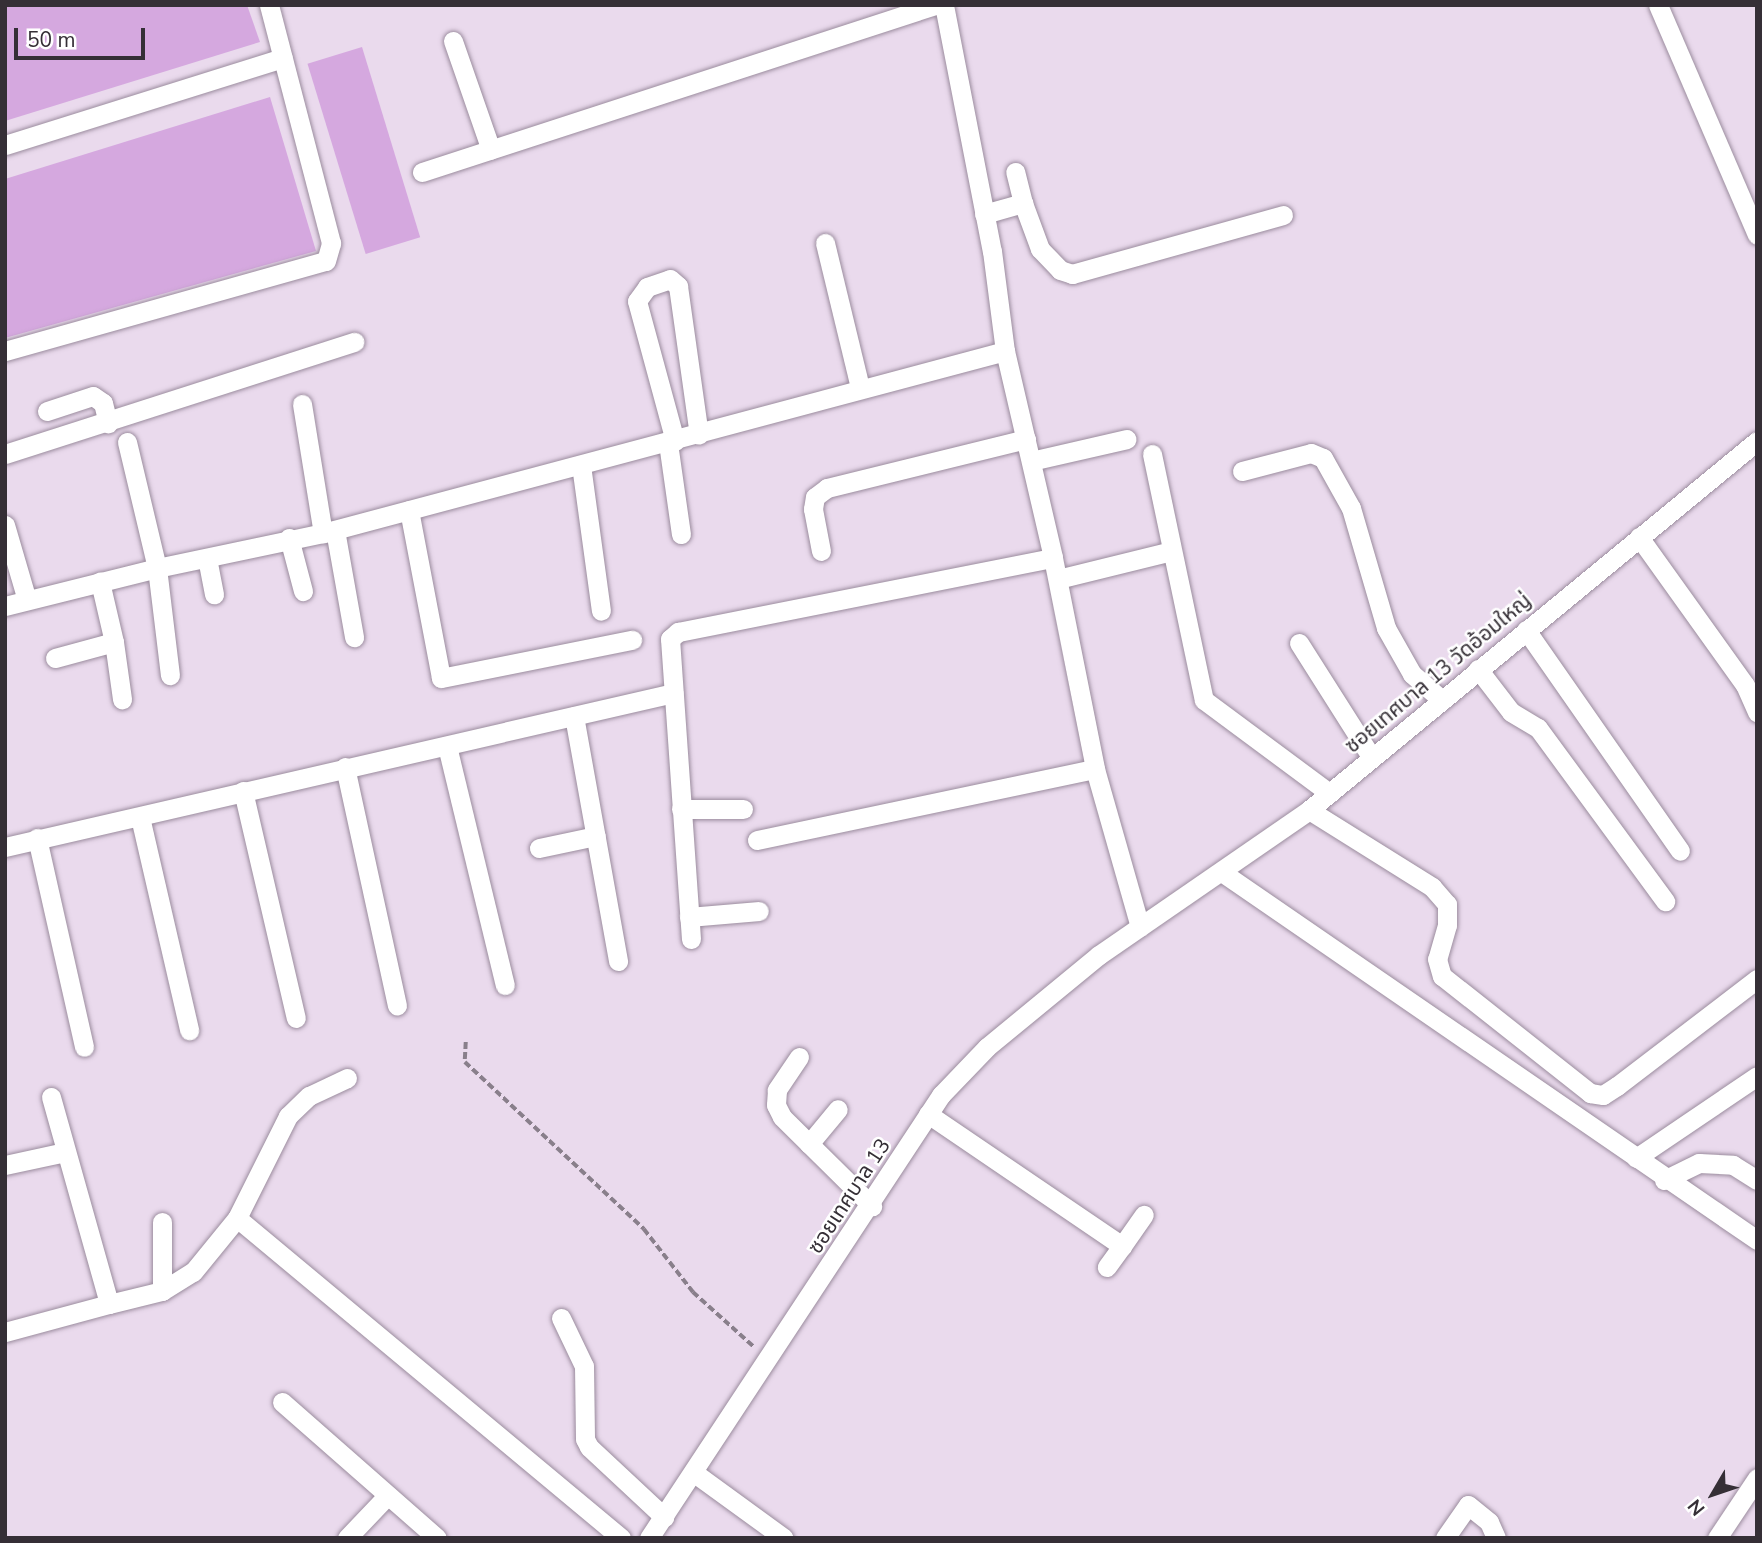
<!DOCTYPE html>
<html>
<head>
<meta charset="utf-8">
<style>
  body { margin:0 }
  #map { position:relative; width:1762px; height:1543px; overflow:hidden; background:#eadaed; font-family:"Nunito Sans","Noto Sans Thai",sans-serif }
  div>[style] { position:absolute }
  .building>* { inset:0; background:#d5a8df; transform-origin:0 0 }
  .path>* { height:3.5px; margin-top:-1.75px; transform-origin:0; background:repeating-linear-gradient(90deg,#897f8b 0 7px,transparent 0 10.5px) }
  .roads { filter:drop-shadow(0 0 2px #9b8c9e) drop-shadow(0 0 2px #9b8c9e) }
  .minor>* { height:19px; margin:-9.5px; padding:0 9.5px; transform-origin:9.5px; border-radius:9.5px; background:#fff }
  span { translate:-50% -50%; white-space:nowrap; text-align:center; line-height:1.15; -webkit-text-stroke:5px #fff; paint-order:stroke }
  .street-label { font-size:21px; color:#352f36 }
  .frame { position:absolute; inset:0; border:7px solid #352f36; pointer-events:none }
  .north { position:absolute; left:1678px; top:1459px; width:70px; height:70px; -webkit-text-stroke:5px #fff; paint-order:stroke; rotate:231deg; font-size:19px; font-weight:700; line-height:28px; text-align:center; color:#352f36 }
  .north::after { content:''; display:block; margin:auto; width:24px; height:32px; background:#352f36; clip-path:polygon(50% 0,100% 100%,50% 72%,0 100%) }
  .scale { position:absolute; left:14px; top:28px; width:131px; height:32px; box-sizing:border-box; border:4px solid #352f36; border-top:0; padding-left:9px; font-size:21px; line-height:24px; white-space:nowrap; color:#352f36; -webkit-text-stroke:5px #fff; paint-order:stroke }
</style>
</head>
<body>
<div id="map">
  <div class="building">
    <div style="clip-path:polygon(5px 5px,247px 5px,260px 42px,5px 121px)"></div>
    <div style="left:362px;top:47px;width:199px;height:57px;rotate:73deg"></div>
    <div style="clip-path:polygon(270px 97px,316px 251px,5px 338px,5px 179px)"></div>
  </div>
  <div class="path">
    <div style="left:466px;top:1042px;width:20px;rotate:93deg"></div>
    <div style="left:465px;top:1062px;width:245px;rotate:43deg"></div>
    <div style="left:644px;top:1229px;width:80px;rotate:52.1deg"></div>
    <div style="left:693px;top:1292px;width:82px;rotate:42deg"></div>
  </div>
  <div class="roads">
    <div class="minor">
      <div style="left:944px;top:5px;width:251px;rotate:79deg"></div>
      <div style="left:992px;top:251px;width:101px;rotate:82.6deg"></div>
      <div style="left:1005px;top:351px;width:212px;rotate:76.9deg"></div>
      <div style="left:1053px;top:558px;width:215px;rotate:78.7deg"></div>
      <div style="left:1095px;top:769px;width:164px;rotate:74.1deg"></div>
      <div style="left:1658px;top:5px;width:250px;rotate:66.7deg"></div>
      <div style="left:453px;top:41px;width:115px;rotate:70.8deg"></div>
      <div style="left:5px;top:145px;width:291px;rotate:-17.4deg"></div>
      <div style="left:422px;top:172px;width:539px;rotate:-18.03deg"></div>
      <div style="left:1023px;top:203px;width:49px;rotate:69.7deg"></div>
      <div style="left:1040px;top:249px;width:29px;rotate:46deg"></div>
      <div style="left:1060px;top:270px;width:13px;rotate:18deg"></div>
      <div style="left:1072px;top:274px;width:219px;rotate:-15.6deg"></div>
      <div style="left:984px;top:214px;width:41px;rotate:-15.8deg"></div>
      <div style="left:1023px;top:203px;width:32px;rotate:-104deg"></div>
      <div style="left:825px;top:243px;width:149px;rotate:76.4deg"></div>
      <div style="left:5px;top:351px;width:333px;rotate:-15.7deg"></div>
      <div style="left:326px;top:261px;width:19px;rotate:-74deg"></div>
      <div style="left:331px;top:243px;width:246px;rotate:-104.6deg"></div>
      <div style="left:302px;top:404px;width:131px;rotate:80.8deg"></div>
      <div style="left:47px;top:411px;width:48px;rotate:-18.1deg"></div>
      <div style="left:93px;top:396px;width:12px;rotate:35deg"></div>
      <div style="left:103px;top:403px;width:21px;rotate:76deg"></div>
      <div style="left:675px;top:441px;width:145px;rotate:-105.2deg"></div>
      <div style="left:637px;top:301px;width:17px;rotate:-54deg"></div>
      <div style="left:647px;top:287px;width:24px;rotate:-19deg"></div>
      <div style="left:670px;top:279px;width:11px;rotate:41deg"></div>
      <div style="left:678px;top:286px;width:150px;rotate:82deg"></div>
      <div style="left:127px;top:442px;width:130px;rotate:76.6deg"></div>
      <div style="left:157px;top:568px;width:108px;rotate:83.1deg"></div>
      <div style="left:668px;top:443px;width:92px;rotate:81.9deg"></div>
      <div style="left:5px;top:454px;width:367px;rotate:-17.8deg"></div>
      <div style="left:1152px;top:454px;width:251px;rotate:78.1deg"></div>
      <div style="left:1204px;top:700px;width:156px;rotate:36.6deg"></div>
      <div style="left:1031px;top:461px;width:98px;rotate:-12.9deg"></div>
      <div style="left:581px;top:465px;width:147px;rotate:82.2deg"></div>
      <div style="left:1242px;top:471px;width:71px;rotate:-14.6deg"></div>
      <div style="left:1311px;top:453px;width:13px;rotate:23deg"></div>
      <div style="left:1323px;top:458px;width:57px;rotate:60.8deg"></div>
      <div style="left:1351px;top:508px;width:125px;rotate:73.7deg"></div>
      <div style="left:1386px;top:628px;width:53px;rotate:60.5deg"></div>
      <div style="left:1412px;top:674px;width:40px;rotate:41deg"></div>
      <div style="left:409px;top:510px;width:171px;rotate:79.2deg"></div>
      <div style="left:441px;top:678px;width:195px;rotate:-11.3deg"></div>
      <div style="left:5px;top:525px;width:78px;rotate:73.7deg"></div>
      <div style="left:335px;top:530px;width:109px;rotate:79.9deg"></div>
      <div style="left:1639px;top:537px;width:182px;rotate:54.4deg"></div>
      <div style="left:1745px;top:685px;width:30px;rotate:66deg"></div>
      <div style="left:289px;top:538px;width:55px;rotate:75.2deg"></div>
      <div style="left:821px;top:551px;width:43px;rotate:-100.8deg"></div>
      <div style="left:813px;top:509px;width:12px;rotate:-81deg"></div>
      <div style="left:815px;top:497px;width:15px;rotate:-37deg"></div>
      <div style="left:827px;top:488px;width:205px;rotate:-13.8deg"></div>
      <div style="left:207px;top:558px;width:37px;rotate:79deg"></div>
      <div style="left:1058px;top:579px;width:117px;rotate:-13.8deg"></div>
      <div style="left:5px;top:606px;width:157px;rotate:-14deg"></div>
      <div style="left:157px;top:568px;width:170px;rotate:-11.9deg"></div>
      <div style="left:323px;top:533px;width:706px;rotate:-14.94deg"></div>
      <div style="left:1526px;top:630px;width:269px;rotate:55.1deg"></div>
      <div style="left:114px;top:642px;width:58px;rotate:82deg"></div>
      <div style="left:1299px;top:643px;width:136px;rotate:57.6deg"></div>
      <div style="left:55px;top:658px;width:61px;rotate:-15.2deg"></div>
      <div style="left:114px;top:642px;width:62px;rotate:-103.1deg"></div>
      <div style="left:1478px;top:669px;width:54px;rotate:52.5deg"></div>
      <div style="left:1511px;top:712px;width:31px;rotate:31deg"></div>
      <div style="left:1538px;top:728px;width:215px;rotate:53.7deg"></div>
      <div style="left:574px;top:716px;width:249px;rotate:79.8deg"></div>
      <div style="left:447px;top:746px;width:246px;rotate:76.4deg"></div>
      <div style="left:345px;top:767px;width:244px;rotate:77.7deg"></div>
      <div style="left:243px;top:791px;width:233px;rotate:76.9deg"></div>
      <div style="left:681px;top:809px;width:62px"></div>
      <div style="left:1309px;top:810px;width:145px;rotate:32deg"></div>
      <div style="left:1432px;top:887px;width:23px;rotate:49deg"></div>
      <div style="left:1447px;top:904px;width:21px;rotate:90deg"></div>
      <div style="left:1447px;top:925px;width:35px;rotate:106deg"></div>
      <div style="left:1437px;top:959px;width:18px;rotate:74deg"></div>
      <div style="left:1442px;top:976px;width:189px;rotate:38.3deg"></div>
      <div style="left:1590px;top:1093px;width:13px;rotate:9deg"></div>
      <div style="left:1603px;top:1095px;width:17px;rotate:-33deg"></div>
      <div style="left:1617px;top:1086px;width:176px;rotate:-37.4deg"></div>
      <div style="left:140px;top:817px;width:219px;rotate:77deg"></div>
      <div style="left:37px;top:838px;width:214px;rotate:77.3deg"></div>
      <div style="left:757px;top:840px;width:345px;rotate:-11.9deg"></div>
      <div style="left:5px;top:847px;width:686px;rotate:-12.98deg"></div>
      <div style="left:539px;top:848px;width:58px;rotate:-11.9deg"></div>
      <div style="left:1223px;top:873px;width:648px;rotate:34.5deg"></div>
      <div style="left:689px;top:917px;width:70px;rotate:-4.9deg"></div>
      <div style="left:691px;top:939px;width:301px;rotate:-94deg"></div>
      <div style="left:670px;top:639px;width:11px;rotate:-41deg"></div>
      <div style="left:678px;top:632px;width:382px;rotate:-11.2deg"></div>
      <div style="left:799px;top:1057px;width:40px;rotate:124deg"></div>
      <div style="left:777px;top:1090px;width:15px;rotate:94deg"></div>
      <div style="left:776px;top:1105px;width:13px;rotate:63deg"></div>
      <div style="left:782px;top:1117px;width:127px;rotate:44.7deg"></div>
      <div style="left:51px;top:1097px;width:215px;rotate:74.3deg"></div>
      <div style="left:109px;top:1304px;width:55px;rotate:-13.8deg"></div>
      <div style="left:162px;top:1291px;width:36px;rotate:-32deg"></div>
      <div style="left:193px;top:1272px;width:70px;rotate:-50.8deg"></div>
      <div style="left:237px;top:1218px;width:500px;rotate:39.8deg"></div>
      <div style="left:928px;top:1114px;width:235px;rotate:34.2deg"></div>
      <div style="left:1122px;top:1246px;width:26px;rotate:126deg"></div>
      <div style="left:809px;top:1144px;width:45px;rotate:-50.4deg"></div>
      <div style="left:1636px;top:1158px;width:146px;rotate:-34.1deg"></div>
      <div style="left:5px;top:1165px;width:61px;rotate:-12.2deg"></div>
      <div style="left:1664px;top:1180px;width:39px;rotate:-26deg"></div>
      <div style="left:1699px;top:1163px;width:34px;rotate:3deg"></div>
      <div style="left:1733px;top:1165px;width:28px;rotate:32deg"></div>
      <div style="left:237px;top:1218px;width:114px;rotate:-63.4deg"></div>
      <div style="left:288px;top:1116px;width:29px;rotate:-44deg"></div>
      <div style="left:309px;top:1096px;width:42px;rotate:-25.3deg"></div>
      <div style="left:1122px;top:1246px;width:38px;rotate:-55deg"></div>
      <div style="left:162px;top:1291px;width:69px;rotate:-90deg"></div>
      <div style="left:561px;top:1318px;width:53px;rotate:64.4deg"></div>
      <div style="left:584px;top:1366px;width:73px;rotate:89.2deg"></div>
      <div style="left:585px;top:1439px;width:9px;rotate:63deg"></div>
      <div style="left:589px;top:1447px;width:103px;rotate:43deg"></div>
      <div style="left:5px;top:1332px;width:108px;rotate:-15.1deg"></div>
      <div style="left:282px;top:1402px;width:206px;rotate:41.3deg"></div>
      <div style="left:693px;top:1472px;width:112px;rotate:36deg"></div>
      <div style="left:347px;top:1538px;width:59px;rotate:-46.4deg"></div>
      <div style="left:649px;top:1538px;width:531px;rotate:-56.61deg"></div>
      <div style="left:941px;top:1095px;width:66px;rotate:-46.2deg"></div>
      <div style="left:987px;top:1047px;width:145px;rotate:-39.4deg"></div>
      <div style="left:1099px;top:955px;width:255px;rotate:-34.6deg"></div>
      <div style="left:1309px;top:810px;width:580px;rotate:-39.48deg"></div>
      <div style="left:1445px;top:1538px;width:40px;rotate:-55.1deg"></div>
      <div style="left:1468px;top:1505px;width:27px;rotate:39deg"></div>
      <div style="left:1489px;top:1522px;width:17px;rotate:66deg"></div>
      <div style="left:1717px;top:1538px;width:72px;rotate:-56.3deg"></div>
    </div>
  </div>
  <div class="street-label">
    <span style="left:1438px;top:673px;rotate:-40deg">ซอยเทศบาล 13 วัดอ้อมใหญ่</span>
    <span style="left:849px;top:1196px;rotate:-57deg">ซอยเทศบาล 13</span>
  </div>
  <div class="frame"></div>
  <div class="north">N</div>
  <div class="scale">50 m</div>
</div>
</body>
</html>
